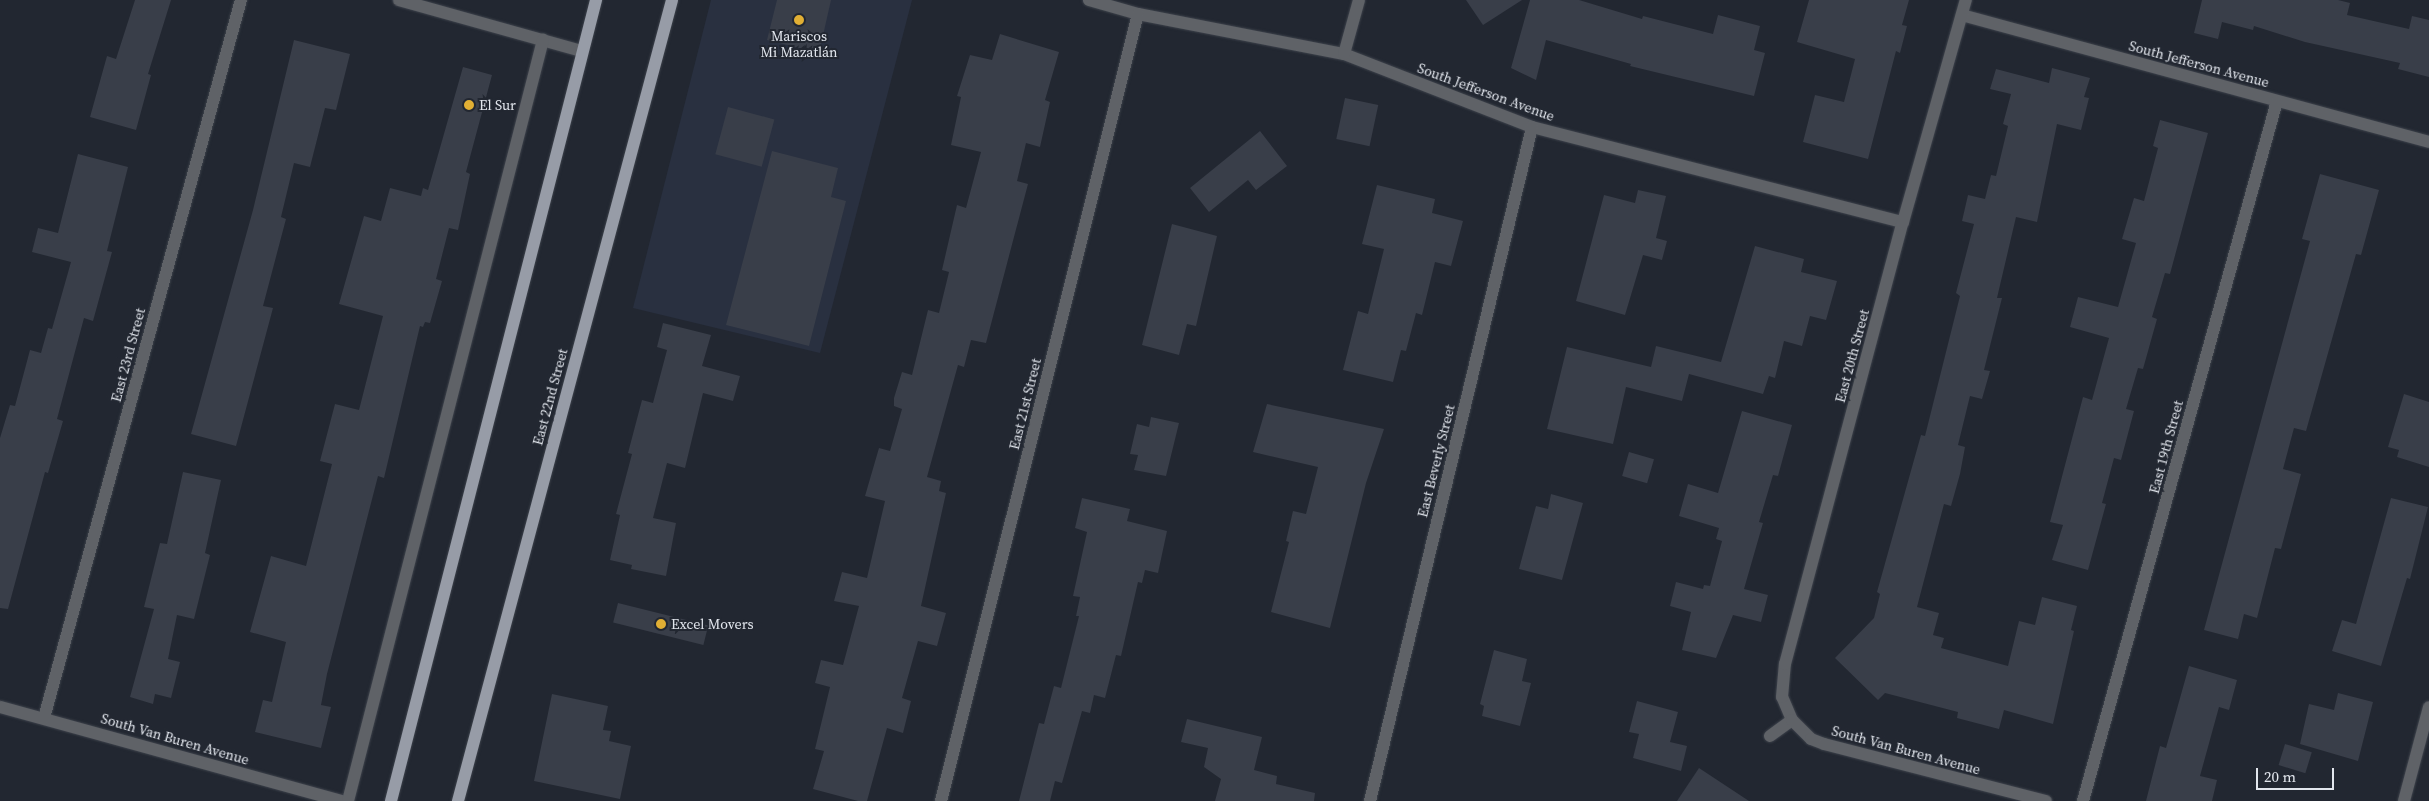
<!DOCTYPE html>
<html>
<head>
<meta charset="utf-8">
<style>
  body { margin:0 }
  #map { position:relative; width:2429px; height:801px; overflow:hidden; background:#222731; font-family:"Source Serif 4",serif }
  div>[style] { position:absolute }
  .built>* { inset:0; background:#293040 }
  .building>* { inset:0; background:#393e49; transform-origin:0 0 }
  .roads { filter:drop-shadow(0 0 1px #3d424b) drop-shadow(0 0 1px #3d424b) }
  .minor>* { height:12px; margin:-6px; padding:0 6px; transform-origin:6px; border-radius:6px; background:#5f6267 }
  .major>* { height:12px; margin:-6px; padding:0 6px; transform-origin:6px; border-radius:6px; background:#979ca7 }
  .dots>* { width:14px; height:14px; translate:-50% -50%; box-sizing:border-box; border:2px solid #222731; border-radius:50% }
  span { translate:-50% -50%; white-space:nowrap; text-align:center; line-height:1.15; -webkit-text-stroke:4px #222731; paint-order:stroke }
  .poi-label { font-size:14px; color:#e2e6ed }
  .left { translate:0 -50%; text-align:left }
  .street-label { font-size:14px; color:#e2e6ed }
  .scale { position:absolute; left:2256px; top:768px; width:78px; height:22px; box-sizing:border-box; border:2px solid #e2e6ed; border-top:0; padding-left:6px; font-size:15px; line-height:18px; white-space:nowrap; color:#e2e6ed; -webkit-text-stroke:4px #222731; paint-order:stroke }
</style>
</head>
<body>
<div id="map">
  <div class="built">
    <div style="clip-path:polygon(711px 0,912px 0,820px 353px,633px 308px)"></div>
  </div>
  <div class="building">
    <div style="clip-path:polygon(135px 0,171px 0,148px 74px,151px 75px,136px 130px,90px 117px,107px 56px,116px 59px)"></div>
    <div style="clip-path:polygon(777px 0,831px 0,819px 53px,767px 40px)"></div>
    <div style="clip-path:polygon(1466px 0,1522px 0,1483px 25px)"></div>
    <div style="clip-path:polygon(1530px 0,1579px 0,1642px 19px,1643px 16px,1713px 34px,1718px 15px,1760px 26px,1754px 50px,1765px 53px,1754px 96px,1630px 66px,1631px 64px,1546px 40px,1536px 80px,1511px 68px)"></div>
    <div style="clip-path:polygon(1809px 0,1909px 0,1902px 25px,1907px 26px,1900px 53px,1896px 51px,1868px 159px,1803px 142px,1815px 95px,1844px 102px,1855px 59px,1797px 42px)"></div>
    <div style="clip-path:polygon(2202px 0,2338px 0,2350px 3px,2347px 15px,2409px 29px,2412px 16px,2429px 20px,2429px 77px,2398px 69px,2400px 63px,2305px 42px,2254px 26px,2253px 30px,2222px 22px,2218px 39px,2194px 33px)"></div>
    <div style="clip-path:polygon(1000px 34px,1059px 52px,1045px 100px,1050px 102px,1040px 147px,1026px 143px,1017px 181px,1028px 184px,986px 343px,971px 340px,964px 367px,958px 365px,927px 477px,941px 481px,939px 491px,946px 493px,921px 606px,946px 613px,937px 646px,918px 641px,902px 698px,911px 701px,903px 733px,887px 728px,867px 801px,858px 801px,813px 789px,824px 751px,815px 749px,830px 687px,815px 683px,821px 660px,843px 665px,859px 606px,834px 601px,842px 572px,867px 578px,885px 501px,865px 496px,879px 448px,890px 451px,902px 409px,894px 406px,894px 398px,902px 372px,912px 375px,928px 310px,939px 313px,949px 272px,942px 270px,957px 205px,966px 208px,981px 152px,951px 145px,961px 97px,957px 96px,970px 55px,992px 60px)"></div>
    <div style="clip-path:polygon(294px 40px,350px 54px,336px 110px,325px 108px,310px 167px,294px 163px,281px 217px,286px 219px,263px 306px,273px 308px,236px 446px,191px 434px,253px 210px)"></div>
    <div style="clip-path:polygon(463px 67px,492px 75px,466px 172px,470px 174px,458px 230px,449px 228px,436px 279px,442px 281px,430px 323px,425px 322px,423px 327px,420px 326px,384px 478px,378px 476px,327px 674px,321px 705px,331px 707px,321px 748px,255px 732px,263px 700px,272px 702px,286px 642px,250px 632px,271px 556px,306px 566px,332px 464px,320px 461px,335px 404px,359px 410px,383px 316px,339px 304px,364px 216px,381px 221px,390px 188px,421px 196px,423px 188px,428px 190px)"></div>
    <div style="clip-path:polygon(2052px 68px,2090px 78px,2084px 97px,2089px 98px,2081px 130px,2057px 124px,2037px 222px,2016px 217px,1997px 298px,2002px 298px,1984px 370px,1990px 371px,1982px 399px,1970px 396px,1958px 445px,1965px 447px,1960px 474px,1951px 506px,1944px 504px,1917px 607px,1939px 613px,1933px 635px,1944px 638px,1941px 648px,2008px 666px,2019px 621px,2035px 625px,2042px 597px,2077px 606px,2071px 630px,2074px 631px,2053px 724px,2004px 710px,1999px 729px,1957px 718px,1958px 712px,1885px 693px,1878px 700px,1835px 658px,1874px 618px,1880px 594px,1877px 592px,1921px 435px,1925px 436px,1960px 296px,1956px 293px,1974px 224px,1962px 221px,1968px 195px,1985px 199px,1991px 175px,1996px 176px,2008px 126px,2003px 124px,2011px 94px,1990px 89px,1996px 69px,2049px 83px)"></div>
    <div style="left:1345px;top:98px;width:34px;height:42px;rotate:12deg"></div>
    <div style="left:728px;top:107px;width:48px;height:49px;rotate:15deg"></div>
    <div style="clip-path:polygon(2160px 120px,2208px 133px,2170px 274px,2165px 273px,2152px 317px,2157px 319px,2143px 369px,2138px 368px,2126px 409px,2134px 411px,2121px 460px,2114px 458px,2102px 503px,2106px 504px,2088px 570px,2052px 560px,2063px 525px,2050px 522px,2083px 397px,2092px 400px,2109px 338px,2070px 327px,2078px 297px,2118px 307px,2136px 243px,2122px 239px,2134px 198px,2144px 201px,2158px 148px,2153px 146px)"></div>
    <div style="clip-path:polygon(1260px 131px,1287px 166px,1256px 190px,1248px 180px,1209px 212px,1190px 188px)"></div>
    <div style="clip-path:polygon(772px 151px,838px 168px,831px 197px,846px 201px,809px 346px,726px 325px)"></div>
    <div style="clip-path:polygon(78px 154px,128px 167px,107px 251px,112px 252px,93px 321px,84px 318px,57px 419px,63px 421px,48px 473px,45px 472px,8px 609px,0 608px,0 438px,10px 405px,15px 406px,30px 350px,41px 353px,48px 328px,52px 329px,71px 262px,32px 252px,38px 228px,58px 233px)"></div>
    <div style="clip-path:polygon(2320px 174px,2379px 190px,2361px 255px,2356px 254px,2306px 431px,2294px 428px,2283px 469px,2301px 474px,2281px 549px,2275px 548px,2257px 618px,2244px 614px,2238px 639px,2204px 630px,2310px 241px,2302px 239px)"></div>
    <div style="clip-path:polygon(1377px 185px,1435px 199px,1432px 213px,1463px 221px,1451px 266px,1435px 262px,1422px 315px,1416px 313px,1406px 351px,1401px 350px,1393px 382px,1343px 370px,1358px 311px,1368px 314px,1384px 249px,1362px 244px)"></div>
    <div style="clip-path:polygon(1638px 190px,1666px 196px,1656px 238px,1667px 241px,1662px 260px,1643px 255px,1625px 315px,1576px 301px,1604px 195px,1635px 203px)"></div>
    <div style="clip-path:polygon(1172px 224px,1217px 236px,1196px 326px,1187px 324px,1179px 355px,1142px 345px)"></div>
    <div style="clip-path:polygon(1755px 246px,1804px 259px,1801px 272px,1837px 281px,1826px 320px,1810px 316px,1802px 346px,1784px 341px,1775px 378px,1769px 376px,1763px 394px,1689px 374px,1682px 401px,1626px 387px,1613px 444px,1547px 429px,1567px 347px,1651px 367px,1656px 346px,1721px 362px)"></div>
    <div style="clip-path:polygon(663px 323px,711px 335px,702px 366px,740px 376px,733px 401px,703px 393px,685px 468px,667px 463px,653px 518px,676px 523px,666px 576px,631px 569px,632px 565px,610px 560px,620px 515px,616px 514px,632px 454px,628px 453px,642px 400px,653px 403px,667px 350px,657px 347px)"></div>
    <div style="clip-path:polygon(2404px 394px,2429px 402px,2429px 467px,2397px 457px,2399px 450px,2388px 447px)"></div>
    <div style="clip-path:polygon(1267px 404px,1384px 429px,1366px 483px,1330px 628px,1271px 612px,1289px 542px,1286px 541px,1293px 511px,1306px 514px,1318px 467px,1253px 452px)"></div>
    <div style="clip-path:polygon(1742px 411px,1792px 425px,1778px 476px,1773px 475px,1759px 522px,1763px 523px,1744px 589px,1768px 595px,1761px 622px,1733px 615px,1716px 658px,1682px 650px,1691px 612px,1670px 606px,1676px 582px,1703px 589px,1704px 585px,1710px 586px,1722px 541px,1716px 539px,1719px 528px,1679px 516px,1688px 484px,1718px 493px)"></div>
    <div style="clip-path:polygon(1151px 417px,1179px 423px,1166px 476px,1134px 470px,1138px 455px,1130px 454px,1137px 424px,1149px 427px)"></div>
    <div style="left:1629px;top:452px;width:26px;height:25px;rotate:16deg"></div>
    <div style="clip-path:polygon(183px 472px,221px 480px,205px 553px,210px 555px,194px 619px,177px 615px,168px 659px,180px 662px,171px 698px,155px 694px,153px 704px,130px 697px,154px 609px,144px 607px,160px 543px,167px 544px)"></div>
    <div style="clip-path:polygon(1551px 494px,1583px 503px,1562px 580px,1519px 569px,1536px 506px,1548px 509px)"></div>
    <div style="clip-path:polygon(1082px 498px,1130px 509px,1127px 521px,1167px 531px,1158px 573px,1145px 570px,1142px 583px,1138px 582px,1121px 656px,1116px 655px,1105px 698px,1094px 695px,1090px 713px,1082px 711px,1062px 783px,1055px 781px,1050px 801px,1019px 801px,1039px 723px,1044px 724px,1054px 686px,1061px 688px,1079px 616px,1076px 616px,1080px 597px,1073px 596px,1087px 532px,1075px 528px)"></div>
    <div style="clip-path:polygon(2391px 498px,2428px 507px,2410px 579px,2407px 578px,2381px 666px,2332px 651px,2342px 620px,2356px 624px)"></div>
    <div style="left:618px;top:603px;width:93px;height:20px;rotate:14deg"></div>
    <div style="clip-path:polygon(1494px 650px,1527px 659px,1522px 681px,1531px 683px,1520px 726px,1482px 716px,1484px 706px,1480px 704px)"></div>
    <div style="clip-path:polygon(2189px 666px,2237px 680px,2229px 710px,2219px 707px,2200px 776px,2217px 780px,2212px 801px,2146px 801px,2160px 746px,2166px 748px)"></div>
    <div style="clip-path:polygon(2338px 693px,2373px 702px,2358px 761px,2300px 744px,2309px 704px,2334px 710px)"></div>
    <div style="clip-path:polygon(552px 694px,608px 706px,603px 730px,611px 731px,609px 741px,631px 746px,620px 799px,534px 781px)"></div>
    <div style="clip-path:polygon(1637px 701px,1678px 712px,1670px 742px,1687px 746px,1681px 771px,1633px 758px,1639px 734px,1629px 732px)"></div>
    <div style="clip-path:polygon(1187px 719px,1262px 737px,1254px 770px,1277px 776px,1276px 784px,1315px 793px,1314px 801px,1215px 801px,1221px 779px,1204px 767px,1208px 748px,1181px 742px)"></div>
    <div style="left:2285px;top:744px;width:28px;height:22px;rotate:17deg"></div>
    <div style="clip-path:polygon(1699px 768px,1749px 801px,1677px 801px)"></div>
  </div>
  <div class="roads">
    <div class="minor">
      <div style="left:399px;top:0;width:190px;rotate:15.6deg"></div>
      <div style="left:1089px;top:0;width:51px;rotate:15.9deg"></div>
      <div style="left:1138px;top:14px;width:210px;rotate:11deg"></div>
      <div style="left:1344px;top:54px;width:202px;rotate:21.2deg"></div>
      <div style="left:1532px;top:127px;width:383px;rotate:14.4deg"></div>
      <div style="left:1962px;top:15px;width:484px;rotate:15.2deg"></div>
      <div style="left:1344px;top:54px;width:56px;rotate:-74.5deg"></div>
      <div style="left:0;top:707px;width:355px;rotate:15.4deg"></div>
      <div style="left:44px;top:718px;width:745px;rotate:-74.66deg"></div>
      <div style="left:1792px;top:720px;width:25px;rotate:-113deg"></div>
      <div style="left:1782px;top:697px;width:33px;rotate:-85deg"></div>
      <div style="left:1785px;top:664px;width:457px;rotate:-75.1deg"></div>
      <div style="left:1903px;top:222px;width:231px;rotate:-74.2deg"></div>
      <div style="left:1770px;top:736px;width:27px;rotate:-36deg"></div>
      <div style="left:1792px;top:720px;width:27px;rotate:45deg"></div>
      <div style="left:1811px;top:739px;width:14px;rotate:21deg"></div>
      <div style="left:1824px;top:744px;width:229px;rotate:14.4deg"></div>
      <div style="left:348px;top:801px;width:786px;rotate:-75.63deg"></div>
      <div style="left:941px;top:801px;width:811px;rotate:-75.95deg"></div>
      <div style="left:1370px;top:801px;width:693px;rotate:-76.48deg"></div>
      <div style="left:2083px;top:801px;width:726px;rotate:-74.51deg"></div>
      <div style="left:2404px;top:801px;width:97px;rotate:-75.1deg"></div>
    </div>
    <div class="major">
      <div style="left:391px;top:801px;width:827px;rotate:-75.64deg"></div>
      <div style="left:458px;top:801px;width:829px;rotate:-75.04deg"></div>
    </div>
  </div>
  <div class="dots">
    <div style="left:799px;top:20px;background:#e1af34"></div>
    <div style="left:469px;top:105px;background:#e1af34"></div>
    <div style="left:661px;top:624px;background:#e1af34"></div>
  </div>
  <div class="poi-label">
    <span style="left:799px;top:44px">Mariscos<br>Mi Mazatlán</span>
    <span class="left" style="left:479px;top:105px">El Sur</span>
    <span class="left" style="left:671px;top:624px">Excel Movers</span>
  </div>
  <div class="street-label">
    <span style="left:2199px;top:64px;rotate:15deg">South Jefferson Avenue</span>
    <span style="left:1486px;top:92px;rotate:20deg">South Jefferson Avenue</span>
    <span style="left:128px;top:355px;rotate:-75deg">East 23rd Street</span>
    <span style="left:1852px;top:356px;rotate:-75deg">East 20th Street</span>
    <span style="left:550px;top:397px;rotate:-75deg">East 22nd Street</span>
    <span style="left:1025px;top:404px;rotate:-76deg">East 21st Street</span>
    <span style="left:2166px;top:447px;rotate:-75deg">East 19th Street</span>
    <span style="left:1436px;top:461px;rotate:-76deg">East Beverly Street</span>
    <span style="left:175px;top:739px;rotate:16deg">South Van Buren Avenue</span>
    <span style="left:1906px;top:750px;rotate:15deg">South Van Buren Avenue</span>
  </div>
  <div class="scale">20 m</div>
</div>
</body>
</html>
